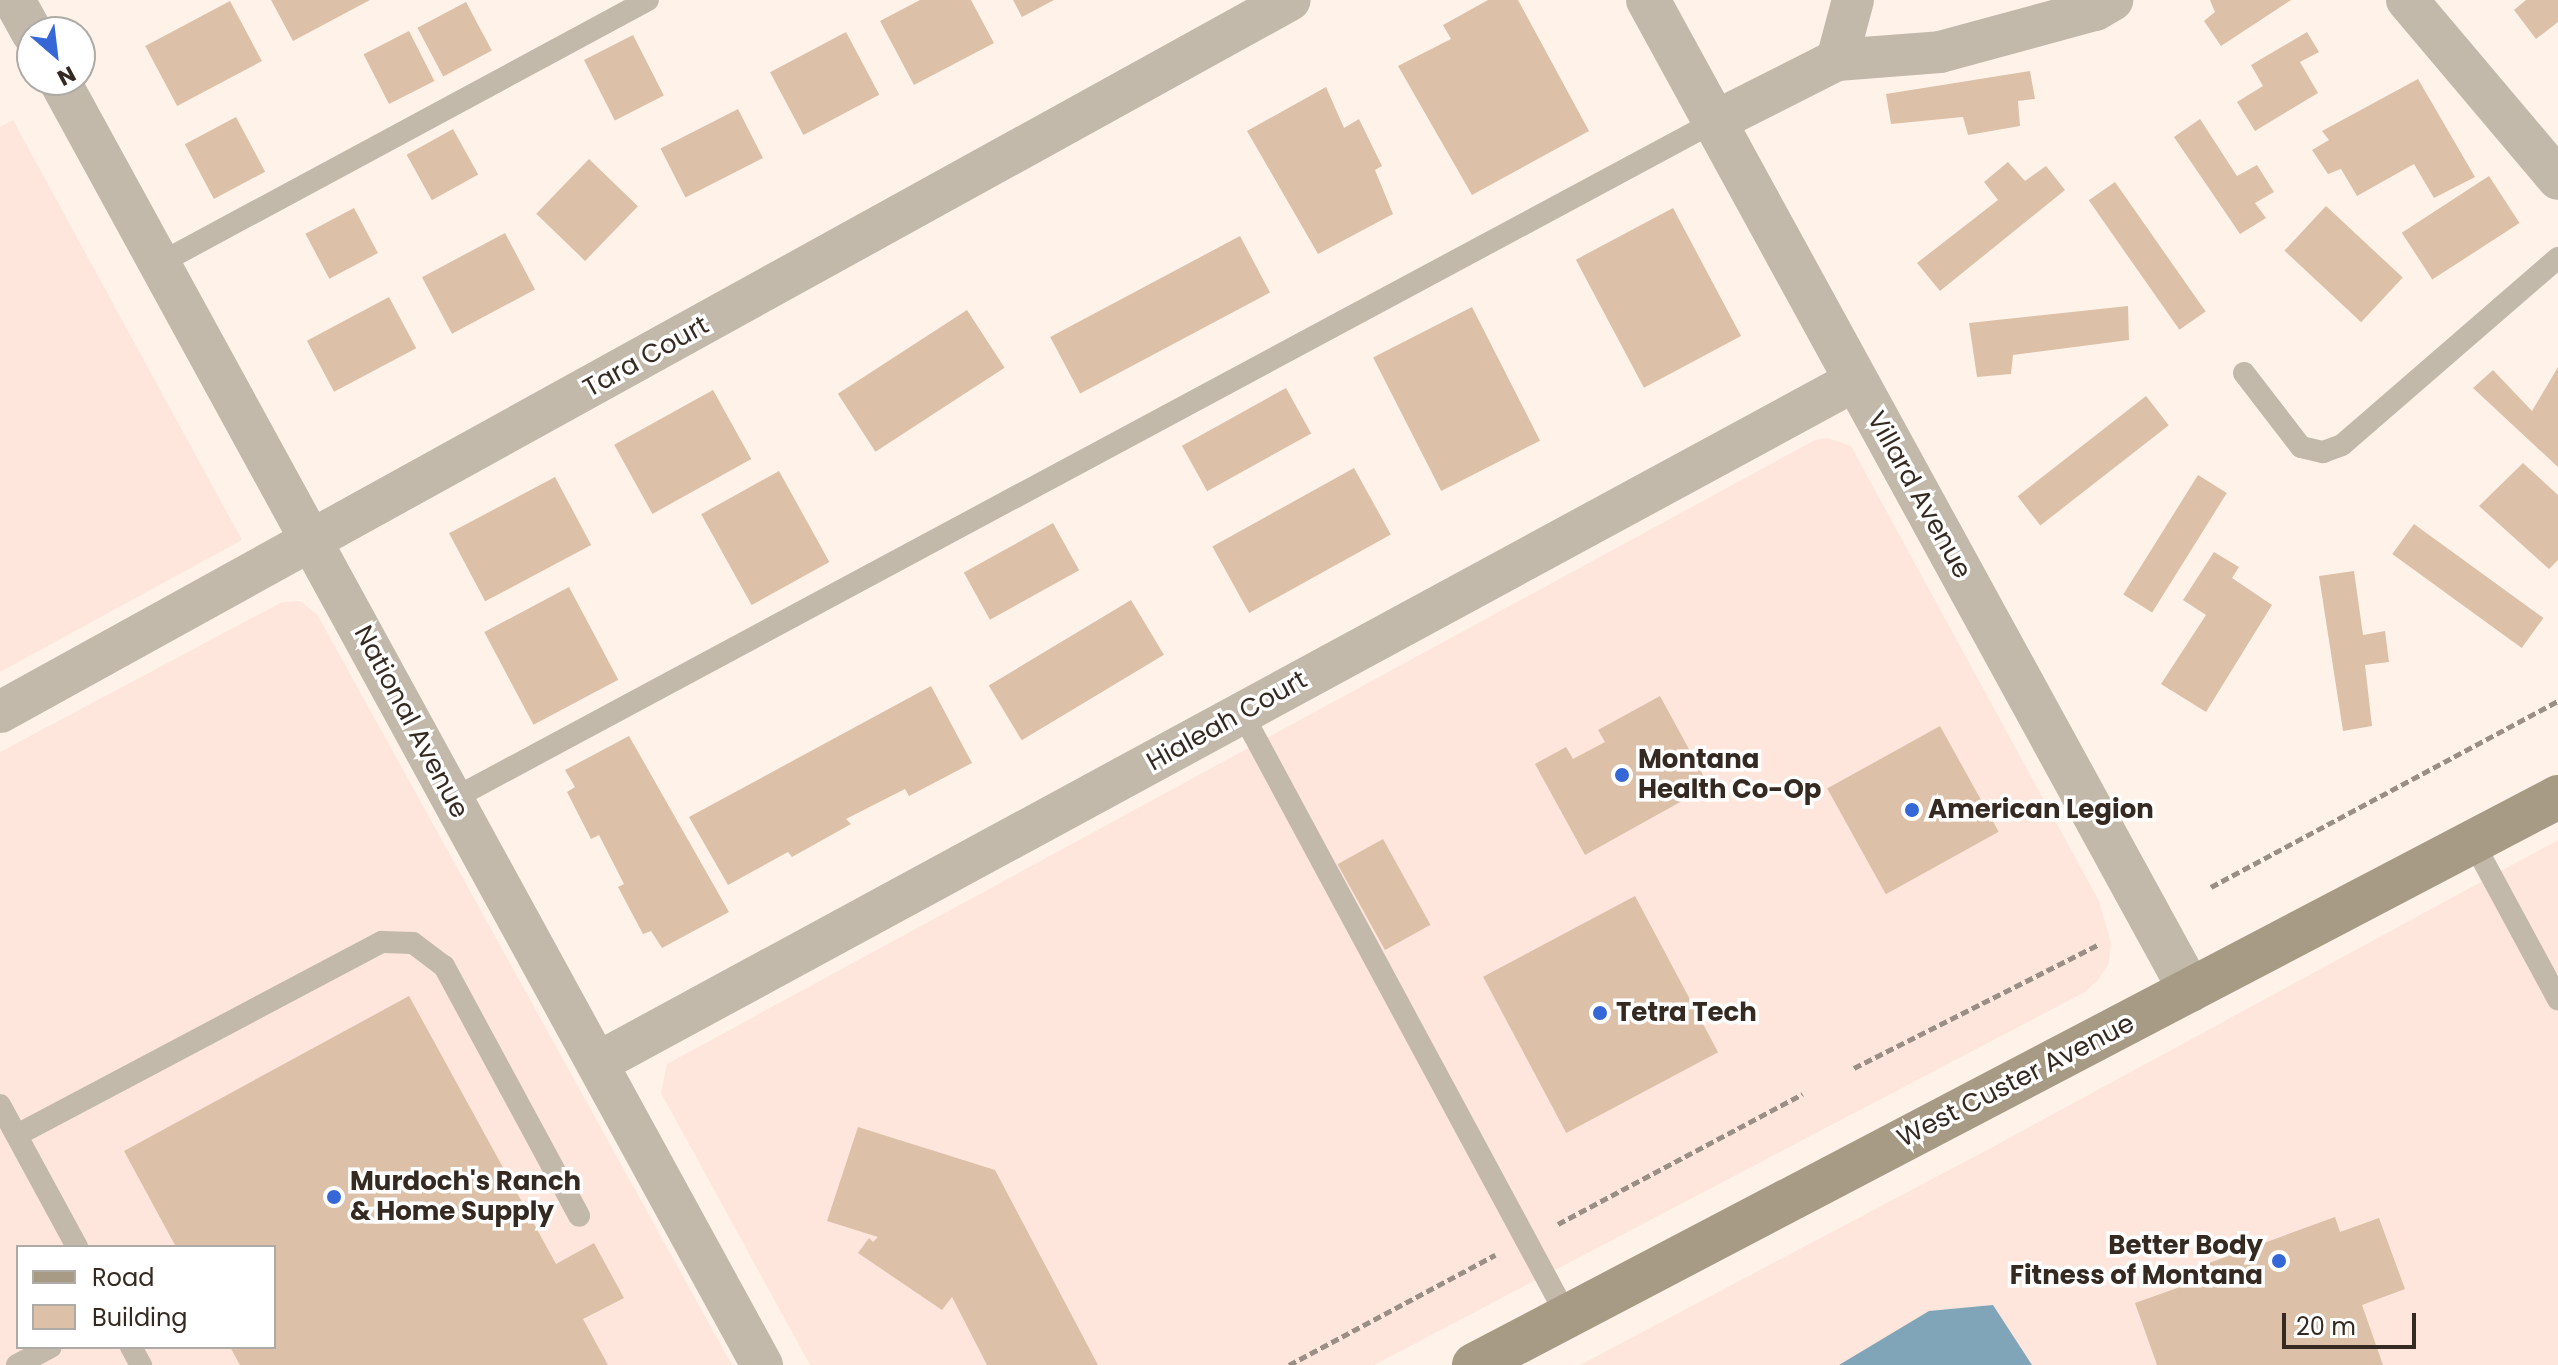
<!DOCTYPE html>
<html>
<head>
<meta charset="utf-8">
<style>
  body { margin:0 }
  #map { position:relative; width:2558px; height:1365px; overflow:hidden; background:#fff3e9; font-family:Poppins,sans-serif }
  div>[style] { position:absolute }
  .commercial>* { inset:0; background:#fee6dc }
  .water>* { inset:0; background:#81a5b8 }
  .building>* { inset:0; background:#dcc0a8; transform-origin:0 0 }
  .path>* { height:5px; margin-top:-2.5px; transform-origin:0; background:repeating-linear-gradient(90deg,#9a8f85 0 8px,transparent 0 12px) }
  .service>* { height:22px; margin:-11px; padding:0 11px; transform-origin:11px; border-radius:11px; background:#c2b9ab }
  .minor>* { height:42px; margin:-21px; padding:0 21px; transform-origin:21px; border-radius:21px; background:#c2b9ab }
  .tertiary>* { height:44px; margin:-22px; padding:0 22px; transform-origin:22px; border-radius:22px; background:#c2b9ab }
  .secondary>* { height:44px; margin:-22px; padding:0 22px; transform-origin:22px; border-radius:22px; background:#a89b86 }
  .dots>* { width:22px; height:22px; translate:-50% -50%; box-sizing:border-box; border:4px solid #fff; border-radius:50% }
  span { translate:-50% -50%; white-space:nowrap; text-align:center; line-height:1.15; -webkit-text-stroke:7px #fff; paint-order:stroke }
  .street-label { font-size:26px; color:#352a21 }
  .poi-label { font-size:26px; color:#352a21; font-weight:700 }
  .left { translate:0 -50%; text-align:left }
  .right { translate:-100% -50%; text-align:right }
  .legend { position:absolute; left:16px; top:1245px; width:260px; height:104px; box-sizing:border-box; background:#fff; border:2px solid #aeaaa6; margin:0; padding:10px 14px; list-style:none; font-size:24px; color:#352a21 }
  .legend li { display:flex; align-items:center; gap:16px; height:40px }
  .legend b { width:40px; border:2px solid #aeaaa6 }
  .north { position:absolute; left:16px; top:16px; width:80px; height:80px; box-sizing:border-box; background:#fff; border:2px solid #aeaaa6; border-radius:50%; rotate:152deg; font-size:22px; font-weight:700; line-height:32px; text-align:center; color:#352a21 }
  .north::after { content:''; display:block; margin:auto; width:28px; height:36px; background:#3567d7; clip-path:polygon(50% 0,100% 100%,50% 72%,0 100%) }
  .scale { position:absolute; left:2282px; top:1313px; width:134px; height:36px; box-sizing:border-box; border:4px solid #352a21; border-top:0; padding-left:10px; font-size:24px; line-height:28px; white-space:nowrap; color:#352a21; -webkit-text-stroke:6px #fff; paint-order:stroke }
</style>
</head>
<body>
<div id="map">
  <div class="commercial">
    <div style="clip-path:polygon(13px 120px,242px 540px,0 672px,0 127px)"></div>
    <div style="clip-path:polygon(1828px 438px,1851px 446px,2099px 901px,2111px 943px,2109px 963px,2098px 980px,2085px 992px,1374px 1365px,810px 1365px,661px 1093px,667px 1064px,1815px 440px)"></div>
    <div style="clip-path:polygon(evenodd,300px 601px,317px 614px,732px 1365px,0 1365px,0 752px,282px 602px,300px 601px,18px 1247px,274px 1247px,274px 1347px,18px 1347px,18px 1247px)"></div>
    <div style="clip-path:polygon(2558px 840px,2558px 1365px,1580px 1365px,1987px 1150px)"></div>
  </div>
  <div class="water">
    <div style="clip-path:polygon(1993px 1305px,2032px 1365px,1839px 1365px,1929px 1311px)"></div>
  </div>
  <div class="building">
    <div style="clip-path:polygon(271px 0,370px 0,293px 41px)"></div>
    <div style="clip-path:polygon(920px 0,971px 0,994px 43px,914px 85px,880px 21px)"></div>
    <div style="clip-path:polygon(1013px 0,1054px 0,1022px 17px)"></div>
    <div style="clip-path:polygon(1488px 0,1518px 0,1589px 131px,1472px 195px,1398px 66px,1451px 39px,1443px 25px)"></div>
    <div style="clip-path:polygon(2210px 0,2291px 0,2221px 46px,2204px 21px,2215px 12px)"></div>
    <div style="clip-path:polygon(2526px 0,2558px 0,2558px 22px,2536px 39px,2514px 10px)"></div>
    <div style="left:230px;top:1px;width:68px;height:96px;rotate:62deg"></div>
    <div style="left:466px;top:2px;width:55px;height:55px;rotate:62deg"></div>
    <div style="left:409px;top:31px;width:56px;height:51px;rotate:63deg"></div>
    <div style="left:846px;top:32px;width:71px;height:86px;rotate:62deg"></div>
    <div style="clip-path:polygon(2307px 32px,2319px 52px,2300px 62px,2318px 93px,2255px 131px,2237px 102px,2263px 86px,2251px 65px)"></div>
    <div style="left:633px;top:35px;width:68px;height:55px;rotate:63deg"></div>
    <div style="clip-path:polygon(2030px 71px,2035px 99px,2018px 101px,2020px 126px,1968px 135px,1963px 117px,1891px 124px,1886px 94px)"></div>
    <div style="clip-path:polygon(2418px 79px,2475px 177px,2434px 198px,2414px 164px,2357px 196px,2341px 169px,2328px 174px,2312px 150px,2329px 140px,2322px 131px)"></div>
    <div style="clip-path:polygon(1326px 87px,1344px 128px,1359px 119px,1382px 166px,1375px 170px,1393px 214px,1318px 254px,1247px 131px)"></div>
    <div style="left:738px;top:109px;width:55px;height:87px;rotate:63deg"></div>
    <div style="left:236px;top:117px;width:62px;height:58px;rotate:62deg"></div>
    <div style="clip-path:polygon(2200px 119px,2237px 176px,2257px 165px,2274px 192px,2255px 203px,2266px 218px,2240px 234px,2174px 137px)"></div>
    <div style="left:453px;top:129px;width:52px;height:53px;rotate:61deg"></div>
    <div style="left:589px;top:159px;width:68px;height:76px;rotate:44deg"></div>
    <div style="clip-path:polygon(2008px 162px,2025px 181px,2046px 166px,2065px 190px,1940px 291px,1917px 263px,1998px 200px,1984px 182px)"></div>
    <div style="left:2489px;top:176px;width:56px;height:104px;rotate:57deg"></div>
    <div style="left:2115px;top:182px;width:158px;height:32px;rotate:55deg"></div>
    <div style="left:2326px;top:206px;width:105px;height:61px;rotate:43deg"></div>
    <div style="left:354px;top:208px;width:51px;height:55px;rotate:62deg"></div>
    <div style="left:1673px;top:208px;width:145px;height:110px;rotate:62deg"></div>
    <div style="left:505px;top:233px;width:64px;height:94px;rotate:62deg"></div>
    <div style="left:1240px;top:236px;width:64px;height:215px;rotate:62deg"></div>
    <div style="left:389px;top:297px;width:58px;height:93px;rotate:62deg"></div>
    <div style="clip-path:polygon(2128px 306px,2129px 340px,2013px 355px,2011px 374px,1977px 377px,1969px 323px)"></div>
    <div style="left:1472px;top:307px;width:150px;height:111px;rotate:63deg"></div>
    <div style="left:967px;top:310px;width:69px;height:154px;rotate:57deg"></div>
    <div style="clip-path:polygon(2558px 367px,2558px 467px,2473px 388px,2493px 370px,2532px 411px)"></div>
    <div style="left:1286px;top:388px;width:52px;height:119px;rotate:61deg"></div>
    <div style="left:713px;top:390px;width:79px;height:113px;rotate:61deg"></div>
    <div style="left:2146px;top:396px;width:37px;height:163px;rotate:52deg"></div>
    <div style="clip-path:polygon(2523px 463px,2558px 495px,2558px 560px,2549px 569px,2479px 506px)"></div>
    <div style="left:1354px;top:468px;width:76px;height:162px;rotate:61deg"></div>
    <div style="left:779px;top:471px;width:104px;height:89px;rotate:61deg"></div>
    <div style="left:2198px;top:475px;width:34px;height:141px;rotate:32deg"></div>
    <div style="left:555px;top:477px;width:77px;height:120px;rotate:62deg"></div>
    <div style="left:1053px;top:523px;width:54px;height:102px;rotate:61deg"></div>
    <div style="left:2414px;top:524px;width:160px;height:37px;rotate:36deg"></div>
    <div style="clip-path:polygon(2214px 552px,2239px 567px,2232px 578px,2272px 605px,2206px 712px,2161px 684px,2206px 615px,2183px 600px)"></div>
    <div style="clip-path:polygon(2354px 571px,2363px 635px,2385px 631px,2389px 662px,2365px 665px,2372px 726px,2343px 731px,2319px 576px)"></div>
    <div style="left:569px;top:587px;width:105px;height:96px;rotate:62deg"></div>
    <div style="left:1131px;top:600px;width:64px;height:166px;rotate:59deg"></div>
    <div style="clip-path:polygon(931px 686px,972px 763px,909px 796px,905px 789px,846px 819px,851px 824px,792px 857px,788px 852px,728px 885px,689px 817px)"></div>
    <div style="clip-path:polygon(1660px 696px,1709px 786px,1585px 855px,1535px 764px,1566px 747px,1573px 759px,1605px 742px,1598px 730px)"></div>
    <div style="left:1940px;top:726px;width:121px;height:129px;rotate:61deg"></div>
    <div style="clip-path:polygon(629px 736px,729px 912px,662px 948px,651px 931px,643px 934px,618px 887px,624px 884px,599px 835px,591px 839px,567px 792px,575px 787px,565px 770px)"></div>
    <div style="left:1383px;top:839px;width:98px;height:52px;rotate:61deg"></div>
    <div style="left:1635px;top:896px;width:177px;height:172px;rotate:62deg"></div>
    <div style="clip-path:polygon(409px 996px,556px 1264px,594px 1243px,624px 1298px,583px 1319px,608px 1365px,240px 1365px,230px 1347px,274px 1347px,274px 1247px,176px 1247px,124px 1151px)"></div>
    <div style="clip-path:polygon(858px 1127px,995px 1170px,1098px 1365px,987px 1365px,952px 1297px,942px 1310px,858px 1253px,869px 1238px,873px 1242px,878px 1237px,827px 1221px)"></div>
    <div style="clip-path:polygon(2335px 1217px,2340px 1232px,2379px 1218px,2405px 1289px,2362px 1305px,2383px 1365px,2157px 1365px,2135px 1303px,2180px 1287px,2176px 1275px)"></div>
  </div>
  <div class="path">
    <div style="left:2211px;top:887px;width:394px;rotate:-28.2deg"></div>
    <div style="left:1854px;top:1068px;width:275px;rotate:-26.8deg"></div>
    <div style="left:1558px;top:1224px;width:277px;rotate:-28deg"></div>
    <div style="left:1289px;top:1365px;width:234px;rotate:-28.1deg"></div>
  </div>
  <div class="service">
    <div style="left:162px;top:262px;width:552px;rotate:-28.33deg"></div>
    <div style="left:2244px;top:373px;width:93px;rotate:52.4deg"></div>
    <div style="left:2301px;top:447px;width:23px;rotate:13deg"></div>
    <div style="left:2323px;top:452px;width:20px;rotate:-20deg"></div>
    <div style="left:2342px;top:445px;width:286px;rotate:-40.9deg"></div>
    <div style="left:1242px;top:713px;width:685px;rotate:61.68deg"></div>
    <div style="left:451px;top:800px;width:1433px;rotate:-28.23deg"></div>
    <div style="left:2473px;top:842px;width:179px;rotate:61.6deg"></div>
    <div style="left:0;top:1105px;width:162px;rotate:61.5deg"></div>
    <div style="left:17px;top:1135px;width:413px;rotate:-27.9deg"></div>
    <div style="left:382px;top:942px;width:31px;rotate:2deg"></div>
    <div style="left:413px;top:943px;width:39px;rotate:37deg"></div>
    <div style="left:444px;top:966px;width:284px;rotate:61.6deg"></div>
    <div style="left:131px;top:1347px;width:21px;rotate:61deg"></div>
    <div style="left:17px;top:1365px;width:38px;rotate:-28deg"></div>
  </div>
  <div class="minor">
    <div style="left:14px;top:0;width:38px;rotate:61deg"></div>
    <div style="left:2407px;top:0;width:234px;rotate:49.8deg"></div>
    <div style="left:1837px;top:60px;width:103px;rotate:-4.4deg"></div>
    <div style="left:1940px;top:52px;width:161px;rotate:-15.2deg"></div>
    <div style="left:2095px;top:10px;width:20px;rotate:-30deg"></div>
    <div style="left:59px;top:80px;width:1465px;rotate:61.32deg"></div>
    <div style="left:1714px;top:122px;width:138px;rotate:-26.8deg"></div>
    <div style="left:1837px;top:60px;width:62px;rotate:-75.1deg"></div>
    <div style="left:0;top:712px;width:1473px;rotate:-28.9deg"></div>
    <div style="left:599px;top:1062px;width:1430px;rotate:-28.48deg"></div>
  </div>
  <div class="tertiary">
    <div style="left:1648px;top:0;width:1129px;rotate:61.3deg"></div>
  </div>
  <div class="secondary">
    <div style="left:1474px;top:1365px;width:1224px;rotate:-27.65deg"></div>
  </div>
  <div class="dots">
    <div style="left:1622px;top:775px;background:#3567d7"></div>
    <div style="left:1912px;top:810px;background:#3567d7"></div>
    <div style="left:1600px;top:1013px;background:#3567d7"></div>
    <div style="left:334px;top:1197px;background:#3567d7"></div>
    <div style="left:2279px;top:1261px;background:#3567d7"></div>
  </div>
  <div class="street-label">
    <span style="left:646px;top:357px;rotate:-29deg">Tara Court</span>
    <span style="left:1919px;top:495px;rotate:61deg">Villard Avenue</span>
    <span style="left:1227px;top:721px;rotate:-29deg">Hialeah Court</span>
    <span style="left:411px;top:722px;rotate:62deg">National Avenue</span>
    <span style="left:2016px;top:1081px;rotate:-27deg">West Custer Avenue</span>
  </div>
  <div class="poi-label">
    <span class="left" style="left:1638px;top:775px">Montana<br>Health Co-Op</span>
    <span class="left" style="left:1928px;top:810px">American Legion</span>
    <span class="left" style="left:1616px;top:1013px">Tetra Tech</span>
    <span class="left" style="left:350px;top:1197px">Murdoch's Ranch<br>&amp; Home Supply</span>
    <span class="right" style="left:2263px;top:1261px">Better Body<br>Fitness of Montana</span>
  </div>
  <ul class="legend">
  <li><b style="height:10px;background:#a89b86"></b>Road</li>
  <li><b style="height:22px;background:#dcc0a8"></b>Building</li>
  </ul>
  <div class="north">N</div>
  <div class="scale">20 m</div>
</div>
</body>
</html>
